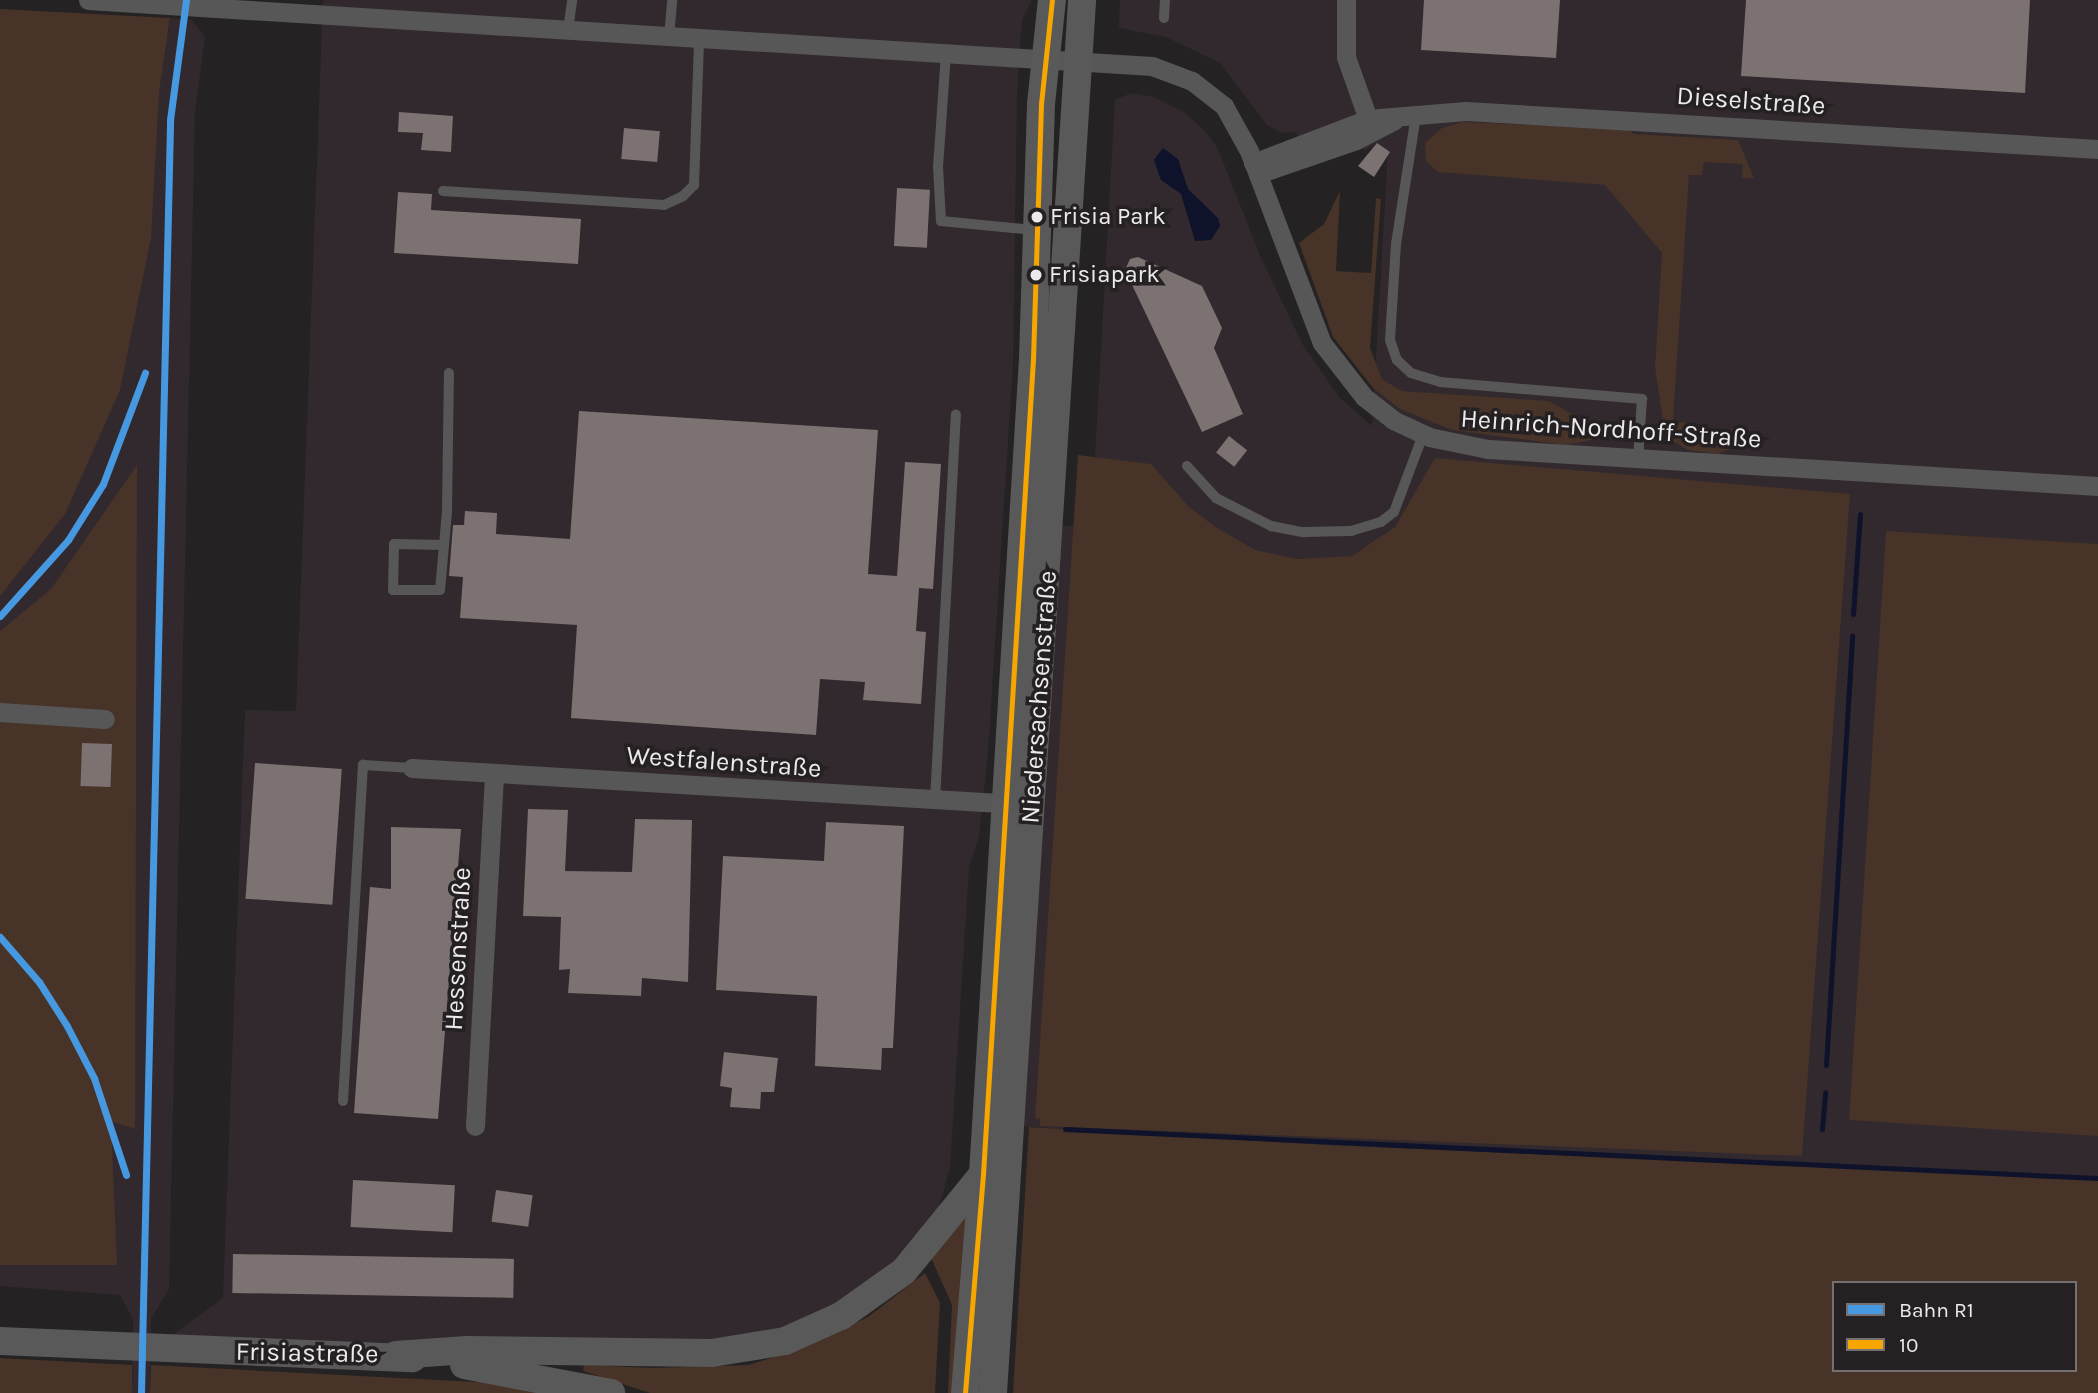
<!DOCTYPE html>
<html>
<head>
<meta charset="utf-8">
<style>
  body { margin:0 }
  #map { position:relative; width:2098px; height:1393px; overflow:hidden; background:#242223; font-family:Karla,sans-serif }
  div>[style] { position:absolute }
  .built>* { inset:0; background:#31292d }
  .green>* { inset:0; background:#473327 }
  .water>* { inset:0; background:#0e122a }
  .stream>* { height:5px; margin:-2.5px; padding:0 2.5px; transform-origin:2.5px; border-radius:2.5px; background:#0e122a }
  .building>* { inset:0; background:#7c7272; transform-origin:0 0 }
  .service>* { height:10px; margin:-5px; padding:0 5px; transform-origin:5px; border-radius:5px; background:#585758 }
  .minor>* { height:19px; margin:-9.5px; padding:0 9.5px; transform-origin:9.5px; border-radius:9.5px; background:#585758 }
  .secondary>* { height:28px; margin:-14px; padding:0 14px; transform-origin:14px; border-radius:14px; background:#5a595a }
  .bus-1>* { height:5px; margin:-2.5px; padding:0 2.5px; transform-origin:2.5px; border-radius:2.5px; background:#f7a600 }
  .rail-1>* { height:7px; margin:-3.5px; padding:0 3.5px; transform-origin:3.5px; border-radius:3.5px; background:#4699e1 }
  .dots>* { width:19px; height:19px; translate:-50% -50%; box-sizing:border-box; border:4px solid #252123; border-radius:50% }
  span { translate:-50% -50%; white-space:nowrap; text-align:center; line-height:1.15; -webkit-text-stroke:7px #252123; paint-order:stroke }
  .bus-label { font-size:24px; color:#eceaeb }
  .left { translate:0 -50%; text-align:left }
  .street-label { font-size:26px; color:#eceaeb }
  .legend { position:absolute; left:1832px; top:1281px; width:245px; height:91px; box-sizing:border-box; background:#252123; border:2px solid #757173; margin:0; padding:9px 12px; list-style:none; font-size:21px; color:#eceaeb }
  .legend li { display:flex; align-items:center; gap:14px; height:35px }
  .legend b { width:35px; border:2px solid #757173 }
</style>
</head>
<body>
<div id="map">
  <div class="built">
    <div style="clip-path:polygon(323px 0,1032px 0,1022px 20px,1017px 94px,1013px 364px,988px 754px,979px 836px,969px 867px,950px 1168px,927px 1248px,785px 1341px,174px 1350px,175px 1333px,223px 1298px,245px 710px,296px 711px)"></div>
    <div style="clip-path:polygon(1120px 0,2098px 0,2098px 1178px,1327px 1145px,998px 1125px,1034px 524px,1091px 527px,1115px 100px,1131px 93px,1154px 97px,1184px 112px,1206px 132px,1218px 149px,1261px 258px,1303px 345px,1339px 397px,1372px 426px,1388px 151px,1377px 144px,1365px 150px,1359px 145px,1303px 151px,1296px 132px,1282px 133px,1267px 125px,1220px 63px,1166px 37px,1119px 28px)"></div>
    <div style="clip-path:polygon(170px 18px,192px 20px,205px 37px,195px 111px,169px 1289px,151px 1319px,150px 1393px,132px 1393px,133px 1319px,120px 1295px,0 1286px,0 23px,168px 34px)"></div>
  </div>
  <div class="green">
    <div style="clip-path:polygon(0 9px,170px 18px,159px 92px,151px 238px,120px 390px,65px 514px,0 596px)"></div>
    <div style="clip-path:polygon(1462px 122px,1629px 129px,1633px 134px,1738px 140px,1754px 178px,1742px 178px,1743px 164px,1704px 162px,1702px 175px,1689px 175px,1673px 421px,1687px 423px,1687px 437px,1727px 439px,1732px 427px,1735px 437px,1729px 449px,1718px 454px,1688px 450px,1672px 441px,1664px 427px,1655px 367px,1662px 253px,1605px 185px,1438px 172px,1426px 161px,1425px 143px,1442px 128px)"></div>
    <div style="clip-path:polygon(1340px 191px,1336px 271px,1371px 273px,1376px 198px,1381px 199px,1370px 348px,1382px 379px,1402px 391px,1549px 401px,1581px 419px,1597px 439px,1566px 445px,1452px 430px,1400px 409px,1373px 388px,1333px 337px,1299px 243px,1324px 224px)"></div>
    <div style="clip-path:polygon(1078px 455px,1151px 464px,1189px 507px,1214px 526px,1255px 550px,1297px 559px,1352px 556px,1395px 527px,1435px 458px,1850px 494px,1802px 1156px,1040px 1126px,1040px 1119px,1035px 1118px)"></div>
    <div style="clip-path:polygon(137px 465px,135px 1129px,111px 1121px,117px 1265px,0 1265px,0 631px,51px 589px)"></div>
    <div style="clip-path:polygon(1886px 531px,2098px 544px,2098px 1136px,1849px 1120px)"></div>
    <div style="clip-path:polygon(evenodd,1029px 1127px,1327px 1145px,2098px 1178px,2098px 1393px,1013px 1393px,1029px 1127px,1834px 1283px,2075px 1283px,2075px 1370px,1834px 1370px,1834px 1283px)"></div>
    <div style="clip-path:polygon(971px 1203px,954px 1393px,948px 1393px,952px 1305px,931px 1258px)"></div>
    <div style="clip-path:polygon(925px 1273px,940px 1303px,935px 1393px,650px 1393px,583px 1371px,584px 1365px,654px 1368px,748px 1365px,795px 1351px,868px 1317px)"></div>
    <div style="clip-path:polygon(0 1358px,132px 1365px,132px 1393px,0 1393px)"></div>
    <div style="clip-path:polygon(151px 1365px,514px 1384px,545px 1393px,150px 1393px)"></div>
  </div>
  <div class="water">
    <div style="clip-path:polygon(1163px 148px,1178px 159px,1188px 189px,1218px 218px,1220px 226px,1211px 240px,1195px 241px,1181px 194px,1161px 180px,1154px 160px)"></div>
  </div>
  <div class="stream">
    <div style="left:1853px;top:614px;width:100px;rotate:-86deg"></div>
    <div style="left:1826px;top:1065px;width:430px;rotate:-86.5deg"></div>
    <div style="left:1065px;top:1129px;width:1034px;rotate:2.72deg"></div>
    <div style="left:1822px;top:1129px;width:37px;rotate:-85deg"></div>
  </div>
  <div class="building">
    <div style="clip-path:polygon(1424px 0,1560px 0,1556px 58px,1421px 50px)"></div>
    <div style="clip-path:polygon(1746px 0,2030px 0,2025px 93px,1741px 76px)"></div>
    <div style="clip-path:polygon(399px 112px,453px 116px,451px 152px,421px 150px,423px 133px,398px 132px)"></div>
    <div style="left:624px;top:128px;width:36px;height:31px;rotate:5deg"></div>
    <div style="clip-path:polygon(1377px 143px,1390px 152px,1374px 177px,1358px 166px)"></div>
    <div style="left:897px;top:188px;width:33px;height:58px;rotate:3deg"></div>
    <div style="clip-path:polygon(398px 192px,432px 194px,431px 210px,581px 219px,578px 264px,394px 253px)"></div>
    <div style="clip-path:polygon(1138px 257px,1202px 286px,1222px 328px,1214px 348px,1243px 414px,1202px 432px,1125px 270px,1130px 259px)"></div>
    <div style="clip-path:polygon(579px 411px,878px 430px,868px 574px,897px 576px,905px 462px,941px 464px,933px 589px,919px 588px,916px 631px,926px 632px,921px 704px,863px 700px,865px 682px,820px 679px,816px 735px,571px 718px,577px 625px,460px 618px,463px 577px,449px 576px,453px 525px,464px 525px,465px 511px,497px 513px,496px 534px,570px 539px)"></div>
    <div style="left:1229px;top:436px;width:23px;height:21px;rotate:38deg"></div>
    <div style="left:82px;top:743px;width:30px;height:43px;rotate:2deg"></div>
    <div style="left:255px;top:763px;width:87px;height:136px;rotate:4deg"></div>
    <div style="clip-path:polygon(528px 809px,568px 810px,565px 871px,632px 872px,635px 819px,692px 820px,688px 982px,642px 978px,641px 996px,568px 993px,570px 969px,559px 970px,561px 917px,523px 916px)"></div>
    <div style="clip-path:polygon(826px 822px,904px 826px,893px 1048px,882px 1048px,881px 1070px,815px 1066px,817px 996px,716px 990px,723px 856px,824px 861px)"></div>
    <div style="clip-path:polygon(391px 827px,461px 829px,438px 1119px,354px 1113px,370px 887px,391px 889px)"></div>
    <div style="clip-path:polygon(724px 1052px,778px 1058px,774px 1092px,761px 1092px,760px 1109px,730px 1107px,732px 1088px,720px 1086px)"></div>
    <div style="left:353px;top:1180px;width:102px;height:47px;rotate:3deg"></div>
    <div style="left:496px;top:1190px;width:37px;height:32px;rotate:8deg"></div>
    <div style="left:233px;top:1254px;width:281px;height:39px;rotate:1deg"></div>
  </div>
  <div class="service">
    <div style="left:1164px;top:18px;width:18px;rotate:-87deg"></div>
    <div style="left:568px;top:30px;width:30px;rotate:-82deg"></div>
    <div style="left:669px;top:37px;width:37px;rotate:-85deg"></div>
    <div style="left:946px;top:53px;width:113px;rotate:94deg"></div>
    <div style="left:938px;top:166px;width:55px;rotate:86.9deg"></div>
    <div style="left:941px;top:221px;width:93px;rotate:5.5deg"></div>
    <div style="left:1416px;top:115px;width:131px;rotate:98.8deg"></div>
    <div style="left:1396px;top:244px;width:96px;rotate:93.6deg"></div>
    <div style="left:1390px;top:340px;width:21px;rotate:71deg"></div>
    <div style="left:1397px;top:360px;width:19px;rotate:43deg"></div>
    <div style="left:1411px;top:373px;width:30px;rotate:17deg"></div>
    <div style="left:1440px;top:382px;width:203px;rotate:4.8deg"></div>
    <div style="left:1642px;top:399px;width:60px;rotate:93.8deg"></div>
    <div style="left:443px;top:191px;width:221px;rotate:3.6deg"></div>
    <div style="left:664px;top:205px;width:21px;rotate:-25deg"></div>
    <div style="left:683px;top:196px;width:16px;rotate:-45deg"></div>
    <div style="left:694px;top:185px;width:146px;rotate:-88deg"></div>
    <div style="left:1187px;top:466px;width:43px;rotate:47.8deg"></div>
    <div style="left:1216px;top:498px;width:62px;rotate:27deg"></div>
    <div style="left:1271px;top:526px;width:33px;rotate:11deg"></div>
    <div style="left:1303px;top:532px;width:48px;rotate:-1.2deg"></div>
    <div style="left:1351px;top:531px;width:31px;rotate:-17deg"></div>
    <div style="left:1381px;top:522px;width:16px;rotate:-38deg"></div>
    <div style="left:1394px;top:512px;width:82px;rotate:-69.4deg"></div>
    <div style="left:444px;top:545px;width:50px;rotate:-178.9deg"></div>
    <div style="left:394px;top:544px;width:46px;rotate:91.2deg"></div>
    <div style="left:393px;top:590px;width:47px"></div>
    <div style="left:440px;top:590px;width:79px;rotate:-84.9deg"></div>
    <div style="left:447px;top:511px;width:138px;rotate:-89.2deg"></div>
    <div style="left:935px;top:800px;width:386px;rotate:-86.9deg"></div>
    <div style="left:343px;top:1101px;width:337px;rotate:-86.6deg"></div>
    <div style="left:363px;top:765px;width:49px;rotate:3.5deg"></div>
  </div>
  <div class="minor">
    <div style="left:88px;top:0;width:1066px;rotate:3.55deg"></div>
    <div style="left:1152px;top:66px;width:43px;rotate:20.6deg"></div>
    <div style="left:1192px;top:81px;width:41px;rotate:38deg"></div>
    <div style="left:1224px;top:106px;width:51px;rotate:60.9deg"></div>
    <div style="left:1249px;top:151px;width:205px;rotate:69.2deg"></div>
    <div style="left:1322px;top:343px;width:68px;rotate:52.1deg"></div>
    <div style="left:1364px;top:397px;width:37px;rotate:38deg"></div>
    <div style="left:1393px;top:420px;width:40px;rotate:25deg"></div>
    <div style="left:1429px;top:437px;width:60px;rotate:11.5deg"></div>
    <div style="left:1488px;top:449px;width:611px;rotate:3.47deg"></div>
    <div style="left:1346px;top:0;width:57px;rotate:90deg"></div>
    <div style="left:1346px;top:57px;width:66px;rotate:70.5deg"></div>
    <div style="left:1253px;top:163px;width:123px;rotate:-20.9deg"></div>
    <div style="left:1368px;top:119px;width:98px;rotate:-4.7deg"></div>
    <div style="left:1466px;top:111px;width:633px;rotate:3.44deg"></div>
    <div style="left:1258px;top:174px;width:104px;rotate:-19.1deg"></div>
    <div style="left:1356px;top:140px;width:42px;rotate:-27.2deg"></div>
    <div style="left:0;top:712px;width:105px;rotate:3.8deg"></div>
    <div style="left:412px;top:768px;width:606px;rotate:3.41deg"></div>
    <div style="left:475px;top:1126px;width:353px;rotate:-86.9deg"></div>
  </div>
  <div class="secondary">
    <div style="left:0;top:1341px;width:413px;rotate:2.4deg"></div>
    <div style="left:396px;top:1355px;width:71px;rotate:-4deg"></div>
    <div style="left:467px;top:1350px;width:245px;rotate:0.7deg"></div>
    <div style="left:712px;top:1353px;width:74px;rotate:-9.3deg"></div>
    <div style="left:785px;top:1341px;width:61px;rotate:-24.1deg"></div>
    <div style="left:841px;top:1316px;width:77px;rotate:-35.5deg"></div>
    <div style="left:904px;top:1271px;width:125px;rotate:-50.8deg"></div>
    <div style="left:464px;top:1365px;width:150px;rotate:10.8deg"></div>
    <div style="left:965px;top:1393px;width:220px;rotate:-85.3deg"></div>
    <div style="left:983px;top:1174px;width:817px;rotate:-86.49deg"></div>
    <div style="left:1033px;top:359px;width:255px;rotate:-88.2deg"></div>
    <div style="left:1041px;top:104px;width:105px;rotate:-84deg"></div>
    <div style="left:993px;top:1393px;width:1396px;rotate:-86.34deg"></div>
  </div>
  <div class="bus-1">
    <div style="left:965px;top:1393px;width:220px;rotate:-85.3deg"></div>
    <div style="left:983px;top:1174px;width:817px;rotate:-86.49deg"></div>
    <div style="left:1033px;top:359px;width:255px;rotate:-88.2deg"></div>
    <div style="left:1041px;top:104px;width:105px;rotate:-84deg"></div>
  </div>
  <div class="rail-1">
    <div style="left:0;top:616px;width:102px;rotate:-48.2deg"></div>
    <div style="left:68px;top:540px;width:66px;rotate:-58deg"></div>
    <div style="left:103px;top:484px;width:119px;rotate:-69.3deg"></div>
    <div style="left:0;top:937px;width:60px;rotate:49.1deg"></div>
    <div style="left:39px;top:982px;width:52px;rotate:57.5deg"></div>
    <div style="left:67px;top:1026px;width:59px;rotate:62.6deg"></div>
    <div style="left:94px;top:1078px;width:102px;rotate:71.7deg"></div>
    <div style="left:141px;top:1393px;width:1273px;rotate:-88.69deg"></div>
    <div style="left:170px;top:120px;width:121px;rotate:-82.4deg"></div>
  </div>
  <div class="dots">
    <div style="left:1037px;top:217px;background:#eceaeb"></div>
    <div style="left:1036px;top:275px;background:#eceaeb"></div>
  </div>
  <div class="bus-label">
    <span class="left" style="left:1050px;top:217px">Frisia Park</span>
    <span class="left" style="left:1049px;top:275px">Frisiapark</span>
  </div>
  <div class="street-label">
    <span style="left:1751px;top:101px;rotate:4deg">Dieselstraße</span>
    <span style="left:1611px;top:429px;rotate:4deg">Heinrich-Nordhoff-Straße</span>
    <span style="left:1039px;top:697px;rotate:-86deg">Niedersachsenstraße</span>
    <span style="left:724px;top:762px;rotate:4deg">Westfalenstraße</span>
    <span style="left:458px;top:949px;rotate:-87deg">Hessenstraße</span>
    <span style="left:307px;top:1353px;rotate:1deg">Frisiastraße</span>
  </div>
  <ul class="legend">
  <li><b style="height:9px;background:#4699e1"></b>Bahn R1</li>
  <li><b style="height:9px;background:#f7a600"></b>10</li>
  </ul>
</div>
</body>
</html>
